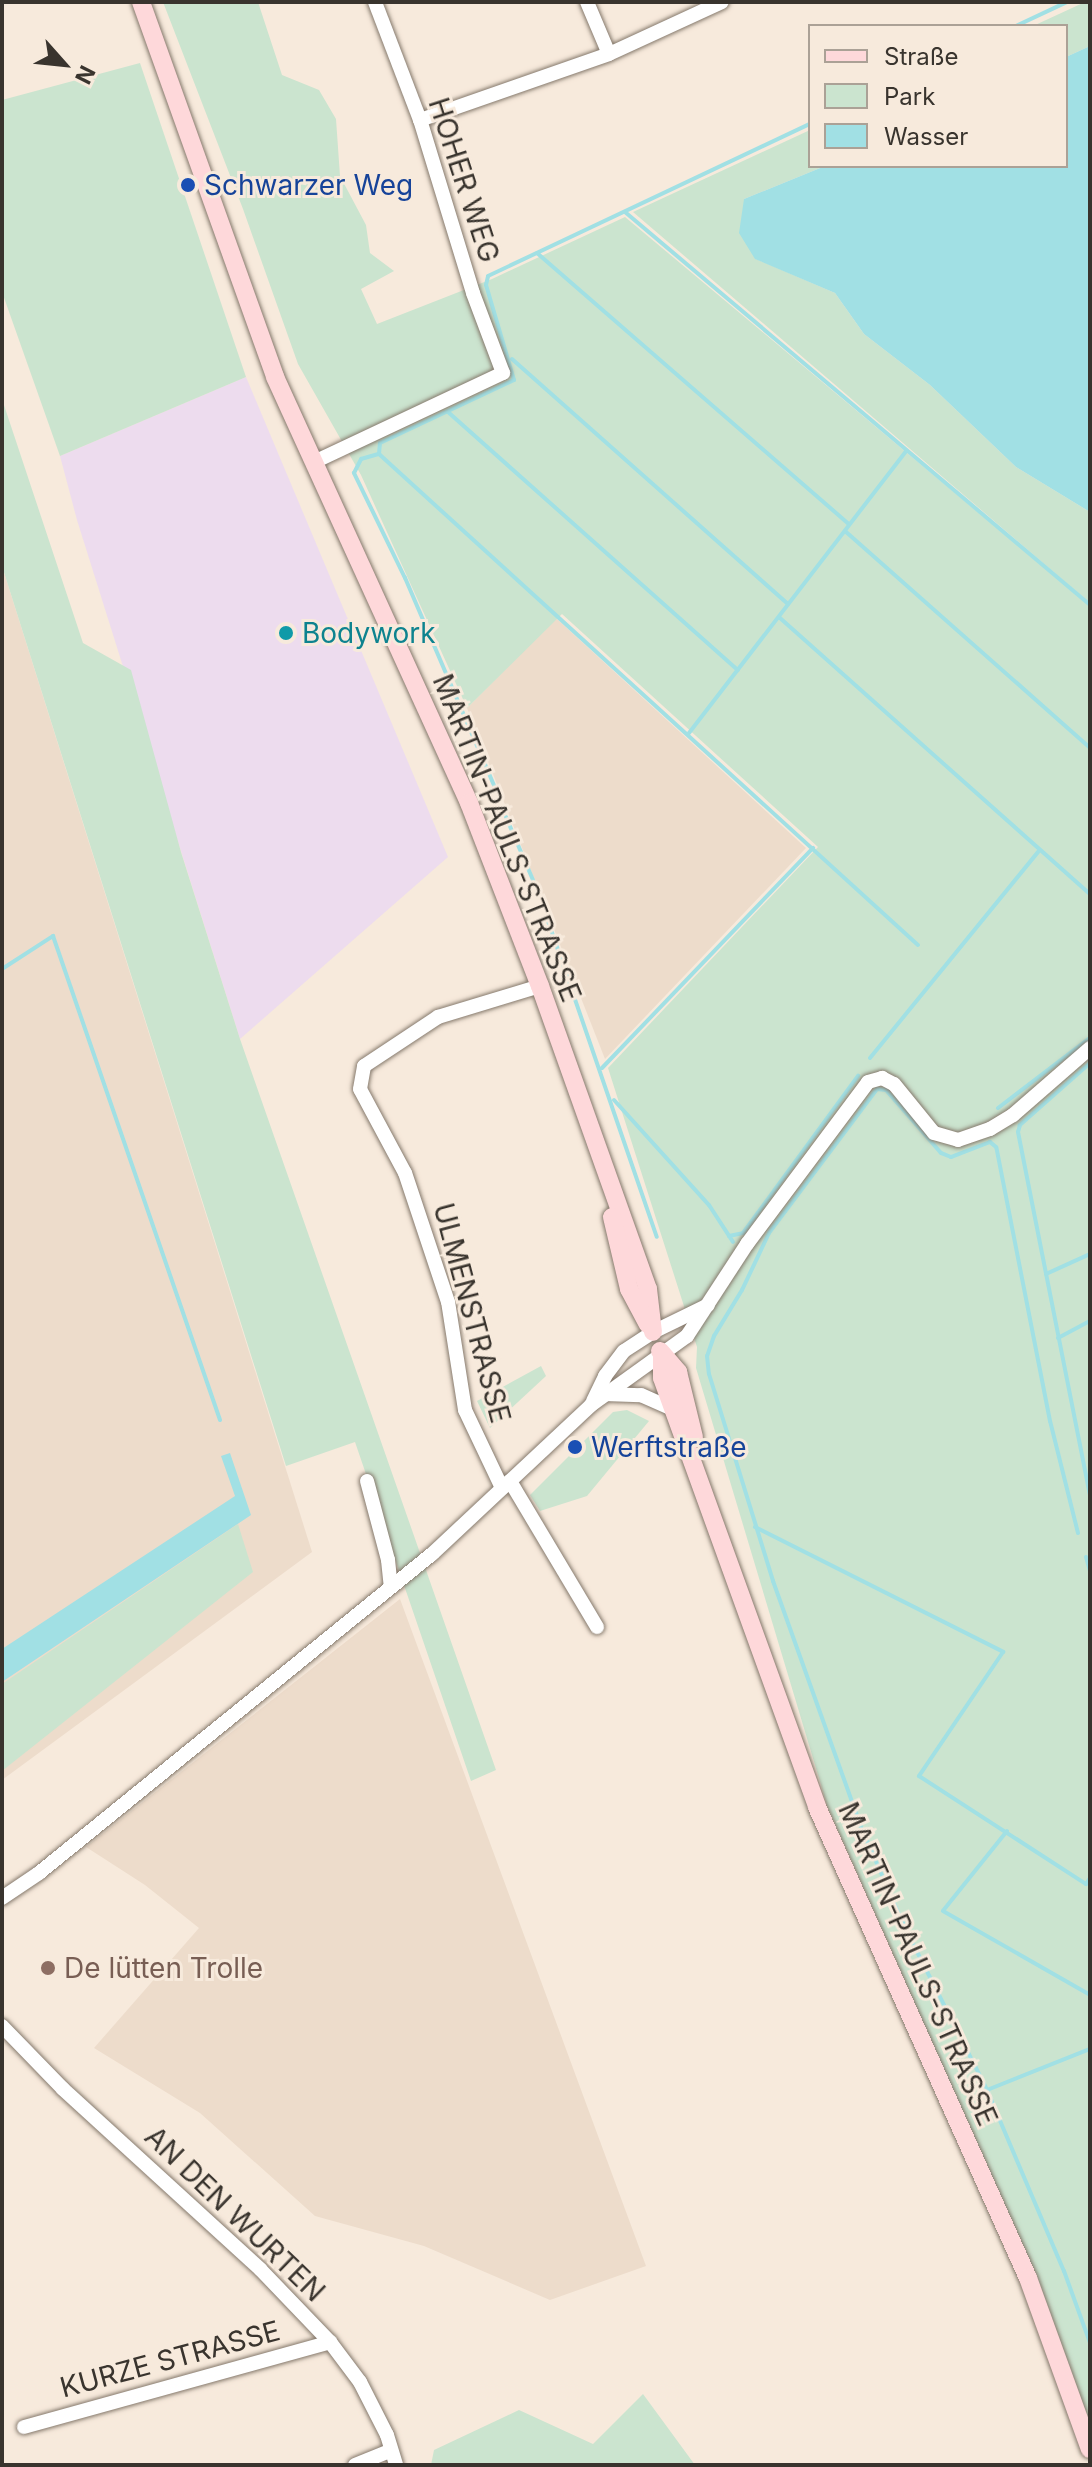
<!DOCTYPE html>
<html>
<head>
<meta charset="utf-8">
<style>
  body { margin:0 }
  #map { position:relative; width:1092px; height:2467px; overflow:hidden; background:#f7eadc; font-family:Inter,sans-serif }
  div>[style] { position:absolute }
  .commercial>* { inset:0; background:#eddcee }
  .industrial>* { inset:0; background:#eddccb }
  .green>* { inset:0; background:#cbe4cf }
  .water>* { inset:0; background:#a1e0e4 }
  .stream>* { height:4px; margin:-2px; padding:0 2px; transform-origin:2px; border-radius:2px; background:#a1e0e4 }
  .roads { filter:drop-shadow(0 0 2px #85796c) drop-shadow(0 0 2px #85796c) }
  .street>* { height:14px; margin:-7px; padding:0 7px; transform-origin:7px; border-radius:7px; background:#fff }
  .secondary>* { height:18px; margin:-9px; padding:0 9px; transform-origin:9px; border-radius:9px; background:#fed8da }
  .dots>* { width:22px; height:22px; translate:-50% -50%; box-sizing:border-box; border:4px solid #f7eadc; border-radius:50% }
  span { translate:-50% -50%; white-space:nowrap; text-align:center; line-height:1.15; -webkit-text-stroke:6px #f7eadc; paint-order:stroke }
  .street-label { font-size:28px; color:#39342e }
  .transit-label { font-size:28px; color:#164399 }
  .left { translate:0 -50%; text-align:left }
  .culture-label { font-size:28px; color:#0d838f }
  .education-label { font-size:28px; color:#785e54 }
  .frame { position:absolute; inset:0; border:4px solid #39342e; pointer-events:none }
  .legend { position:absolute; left:808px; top:24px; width:260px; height:144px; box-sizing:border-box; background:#f7eadc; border:2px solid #aba196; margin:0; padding:10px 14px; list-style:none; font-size:24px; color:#39342e }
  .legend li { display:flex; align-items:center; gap:16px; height:40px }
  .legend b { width:40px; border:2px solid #aba196 }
  .north { position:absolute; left:24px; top:24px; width:80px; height:80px; -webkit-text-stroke:6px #f7eadc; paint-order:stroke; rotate:117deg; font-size:22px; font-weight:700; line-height:32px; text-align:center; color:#39342e }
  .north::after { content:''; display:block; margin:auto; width:28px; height:36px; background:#39342e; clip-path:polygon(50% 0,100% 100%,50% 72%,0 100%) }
</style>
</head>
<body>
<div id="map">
  <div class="commercial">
    <div style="clip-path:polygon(246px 377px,448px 857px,240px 1039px,77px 520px,60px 456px)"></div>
  </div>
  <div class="industrial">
    <div style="clip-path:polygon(2px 566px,312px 1552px,2px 1780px)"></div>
    <div style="clip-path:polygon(556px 618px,806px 848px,605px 1059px,467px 708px)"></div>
    <div style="clip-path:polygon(400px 1599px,646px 2266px,550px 2300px,424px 2246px,315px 2216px,200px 2113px,94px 2048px,199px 1928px,145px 1885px,86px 1847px)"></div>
  </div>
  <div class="green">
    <div style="clip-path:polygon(163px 2px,258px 2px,282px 75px,319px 90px,336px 119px,340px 176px,366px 225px,370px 253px,394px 271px,361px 289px,377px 324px,492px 279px,625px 217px,1090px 606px,1090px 2426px,1036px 2277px,827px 1805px,696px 1368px,697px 1347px,608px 1068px,818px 847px,562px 614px,467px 708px,361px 475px,298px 364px,243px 209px)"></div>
    <div style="clip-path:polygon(1085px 2px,1090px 2px,1090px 46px,1066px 57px,1066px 26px,1033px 26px)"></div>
    <div style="clip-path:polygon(140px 63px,246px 377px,60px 456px,2px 292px,2px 100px)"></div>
    <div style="clip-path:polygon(810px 130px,810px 166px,825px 166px,744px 199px,756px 259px,835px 293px,864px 334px,930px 385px,1016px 467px,1090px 512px,1090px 603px,633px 212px)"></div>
    <div style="clip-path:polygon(2px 399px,83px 643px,131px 670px,181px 852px,240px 1039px,496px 1770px,471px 1781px,355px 1442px,286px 1466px,2px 566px)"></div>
    <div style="clip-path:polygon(541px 1366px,546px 1376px,490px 1428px,477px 1401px)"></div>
    <div style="clip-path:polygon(627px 1410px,649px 1421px,587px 1496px,540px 1511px,530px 1495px,613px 1412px)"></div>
    <div style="clip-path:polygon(238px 1524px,253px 1572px,2px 1771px,2px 1684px)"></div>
    <div style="clip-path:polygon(643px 2394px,695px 2465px,431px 2465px,434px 2450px,519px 2410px,593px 2444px)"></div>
  </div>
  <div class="water">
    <div style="clip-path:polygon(1090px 46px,1090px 512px,1016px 467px,930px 385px,864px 334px,835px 293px,755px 259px,739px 233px,744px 199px,825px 166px,1066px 166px,1066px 57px)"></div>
    <div style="clip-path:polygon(230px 1453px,251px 1515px,2px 1682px,2px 1649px,235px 1496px,221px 1456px)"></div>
  </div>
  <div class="stream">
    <div style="left:1016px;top:26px;width:56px;rotate:-25.2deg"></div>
    <div style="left:625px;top:212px;width:609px;rotate:40.2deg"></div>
    <div style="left:537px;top:253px;width:413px;rotate:41deg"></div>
    <div style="left:512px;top:359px;width:369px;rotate:41.6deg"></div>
    <div style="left:448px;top:412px;width:388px;rotate:41.7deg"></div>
    <div style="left:379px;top:454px;width:11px;rotate:-85deg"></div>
    <div style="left:380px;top:443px;width:148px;rotate:-25.2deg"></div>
    <div style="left:514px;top:380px;width:99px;rotate:-106.4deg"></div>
    <div style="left:486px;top:285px;width:9px;rotate:-77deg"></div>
    <div style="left:488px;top:276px;width:356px;rotate:-25.3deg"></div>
    <div style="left:845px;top:531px;width:327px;rotate:41.5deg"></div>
    <div style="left:780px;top:618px;width:415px;rotate:41.7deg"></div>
    <div style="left:689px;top:733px;width:356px;rotate:-52.4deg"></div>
    <div style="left:496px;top:790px;width:231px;rotate:-113.2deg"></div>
    <div style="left:405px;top:578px;width:117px;rotate:-115.9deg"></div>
    <div style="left:354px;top:473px;width:16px;rotate:-63deg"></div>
    <div style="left:361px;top:459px;width:19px;rotate:-16deg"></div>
    <div style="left:379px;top:454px;width:729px;rotate:42.33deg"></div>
    <div style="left:506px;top:817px;width:84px;rotate:66.8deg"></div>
    <div style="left:548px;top:921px;width:334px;rotate:71deg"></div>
    <div style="left:2px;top:969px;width:61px;rotate:-32.9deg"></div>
    <div style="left:53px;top:936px;width:512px;rotate:70.96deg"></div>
    <div style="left:870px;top:1058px;width:266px;rotate:-50.8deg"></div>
    <div style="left:1090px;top:1063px;width:94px;rotate:138.5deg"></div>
    <div style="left:1020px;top:1125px;width:7px;rotate:106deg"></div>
    <div style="left:1018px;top:1132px;width:369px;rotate:78.8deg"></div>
    <div style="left:602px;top:1068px;width:305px;rotate:-46.2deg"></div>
    <div style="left:614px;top:1100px;width:142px;rotate:47.9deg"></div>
    <div style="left:709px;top:1205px;width:44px;rotate:57deg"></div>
    <div style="left:998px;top:1108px;width:116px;rotate:-37.3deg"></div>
    <div style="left:729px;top:1236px;width:14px;rotate:-12deg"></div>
    <div style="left:743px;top:1233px;width:195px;rotate:-53.8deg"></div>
    <div style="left:1046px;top:1274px;width:48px;rotate:-24.4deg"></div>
    <div style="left:1058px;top:1338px;width:36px;rotate:-28deg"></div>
    <div style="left:755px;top:1527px;width:278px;rotate:26.7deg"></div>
    <div style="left:1003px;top:1652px;width:150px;rotate:124.1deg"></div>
    <div style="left:919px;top:1776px;width:199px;rotate:32.9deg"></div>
    <div style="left:1086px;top:1884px;width:7px;rotate:-56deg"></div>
    <div style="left:1078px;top:1533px;width:115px;rotate:-104deg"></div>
    <div style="left:1050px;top:1421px;width:279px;rotate:-101.1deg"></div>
    <div style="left:996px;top:1147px;width:8px;rotate:-140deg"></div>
    <div style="left:990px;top:1142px;width:42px;rotate:159deg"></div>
    <div style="left:951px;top:1157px;width:11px;rotate:-158deg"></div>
    <div style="left:941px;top:1153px;width:84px;rotate:-131.1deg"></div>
    <div style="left:886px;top:1090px;width:9px;rotate:-174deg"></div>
    <div style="left:877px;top:1089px;width:180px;rotate:126.9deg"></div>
    <div style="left:769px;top:1233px;width:63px;rotate:115.3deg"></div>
    <div style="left:742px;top:1290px;width:54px;rotate:121.3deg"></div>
    <div style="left:714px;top:1336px;width:21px;rotate:109deg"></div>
    <div style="left:707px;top:1356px;width:18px;rotate:84deg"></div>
    <div style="left:709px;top:1374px;width:217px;rotate:72.8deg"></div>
    <div style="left:773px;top:1581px;width:261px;rotate:70.3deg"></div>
    <div style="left:861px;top:1827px;width:112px;rotate:66.4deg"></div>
    <div style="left:906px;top:1930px;width:179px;rotate:63.1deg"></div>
    <div style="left:987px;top:2090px;width:197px;rotate:67deg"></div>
    <div style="left:1064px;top:2271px;width:77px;rotate:70.1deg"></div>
    <div style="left:1086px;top:1557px;width:15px;rotate:74deg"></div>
    <div style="left:1007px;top:1831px;width:102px;rotate:128.7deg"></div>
    <div style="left:943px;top:1911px;width:169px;rotate:29.7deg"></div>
    <div style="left:987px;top:2090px;width:111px;rotate:-21.7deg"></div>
  </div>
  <div class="roads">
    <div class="street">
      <div style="left:587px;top:2px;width:56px;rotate:67.1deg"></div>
      <div style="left:420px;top:120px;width:200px;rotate:-19.2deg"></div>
      <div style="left:609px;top:54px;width:124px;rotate:-24.7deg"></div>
      <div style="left:314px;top:462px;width:209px;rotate:-25.2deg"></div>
      <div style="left:503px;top:373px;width:85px;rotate:-110.6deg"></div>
      <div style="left:473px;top:293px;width:181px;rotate:-107deg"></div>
      <div style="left:420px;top:120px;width:126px;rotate:-110.9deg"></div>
      <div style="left:604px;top:1394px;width:37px;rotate:2deg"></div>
      <div style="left:641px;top:1395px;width:36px;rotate:24deg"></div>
      <div style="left:593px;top:1401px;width:28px;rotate:-64deg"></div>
      <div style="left:605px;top:1376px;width:31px;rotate:-53deg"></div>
      <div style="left:624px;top:1351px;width:35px;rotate:-33deg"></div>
      <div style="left:653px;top:1332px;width:61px;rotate:-26.1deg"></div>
      <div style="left:367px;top:1481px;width:82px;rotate:75.1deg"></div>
      <div style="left:388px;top:1560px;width:27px;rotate:84deg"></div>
      <div style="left:510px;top:1481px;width:170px;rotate:59.2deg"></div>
      <div style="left:502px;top:1488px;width:86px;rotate:-115.4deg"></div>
      <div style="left:465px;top:1410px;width:109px;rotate:-98.9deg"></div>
      <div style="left:448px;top:1302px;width:136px;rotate:-108.4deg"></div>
      <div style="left:405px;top:1173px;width:95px;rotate:-118.2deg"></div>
      <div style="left:360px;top:1089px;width:23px;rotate:-80deg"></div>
      <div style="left:364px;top:1066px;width:89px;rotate:-33.5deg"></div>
      <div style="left:438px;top:1017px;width:107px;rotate:-16.9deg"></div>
      <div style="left:2px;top:1898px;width:45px;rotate:-34deg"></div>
      <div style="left:39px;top:1873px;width:506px;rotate:-39.07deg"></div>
      <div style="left:432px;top:1554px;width:218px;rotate:-43.1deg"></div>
      <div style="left:591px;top:1405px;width:118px;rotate:-35.7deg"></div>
      <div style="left:687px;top:1336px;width:110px;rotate:-56.9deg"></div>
      <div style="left:747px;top:1244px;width:202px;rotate:-53.2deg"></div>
      <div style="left:868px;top:1082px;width:15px;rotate:-16deg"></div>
      <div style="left:882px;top:1078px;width:13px;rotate:27deg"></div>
      <div style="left:894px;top:1084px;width:63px;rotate:50.8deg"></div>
      <div style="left:934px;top:1133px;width:25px;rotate:16deg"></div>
      <div style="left:958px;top:1140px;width:34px;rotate:-19deg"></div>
      <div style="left:990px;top:1129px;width:27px;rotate:-31deg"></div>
      <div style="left:1013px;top:1115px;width:102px;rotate:-41deg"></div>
      <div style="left:2px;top:2026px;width:88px;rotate:45.9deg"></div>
      <div style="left:63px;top:2089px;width:267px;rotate:42.4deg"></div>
      <div style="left:260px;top:2269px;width:101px;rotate:46.2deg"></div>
      <div style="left:330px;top:2342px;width:50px;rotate:53.1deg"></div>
      <div style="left:360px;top:2382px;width:59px;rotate:63deg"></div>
      <div style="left:387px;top:2435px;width:31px;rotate:73deg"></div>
      <div style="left:24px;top:2427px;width:318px;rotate:-15.5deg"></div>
      <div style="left:355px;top:2465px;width:38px;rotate:-22deg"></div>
    </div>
    <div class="secondary">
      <div style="left:141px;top:2px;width:398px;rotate:70.3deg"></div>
      <div style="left:275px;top:377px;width:468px;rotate:65.5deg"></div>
      <div style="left:469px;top:803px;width:196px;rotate:68.8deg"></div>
      <div style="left:540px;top:986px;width:322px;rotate:70.4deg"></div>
      <div style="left:648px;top:1289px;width:43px;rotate:83.4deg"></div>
      <div style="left:612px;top:1217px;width:74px;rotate:76.7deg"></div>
      <div style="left:629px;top:1289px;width:40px;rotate:62deg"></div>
      <div style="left:660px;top:1351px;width:28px;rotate:49deg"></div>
      <div style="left:678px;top:1372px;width:67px;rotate:76.2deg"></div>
      <div style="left:662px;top:1354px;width:24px;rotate:90deg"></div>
      <div style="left:662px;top:1378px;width:456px;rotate:70.1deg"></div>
      <div style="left:817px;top:1807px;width:516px;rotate:65.87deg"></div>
      <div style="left:1028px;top:2278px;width:182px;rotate:70.1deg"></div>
    </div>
  </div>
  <div class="dots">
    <div style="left:188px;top:185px;background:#1a4fb4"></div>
    <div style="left:286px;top:633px;background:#0f9aa8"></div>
    <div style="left:575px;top:1447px;background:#1a4fb4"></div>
    <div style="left:48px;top:1968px;background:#8d6e63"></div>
  </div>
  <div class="street-label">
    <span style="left:464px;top:180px;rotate:72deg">HOHER WEG</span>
    <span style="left:507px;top:838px;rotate:68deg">MARTIN-PAULS-STRASSE</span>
    <span style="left:472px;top:1313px;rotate:75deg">ULMENSTRASSE</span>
    <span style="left:918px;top:1964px;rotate:66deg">MARTIN-PAULS-STRASSE</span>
    <span style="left:235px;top:2214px;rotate:44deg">AN DEN WURTEN</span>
    <span style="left:170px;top:2359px;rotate:-15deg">KURZE STRASSE</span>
  </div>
  <div class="transit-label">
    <span class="left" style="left:204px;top:185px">Schwarzer Weg</span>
    <span class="left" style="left:591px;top:1447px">Werftstraße</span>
  </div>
  <div class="culture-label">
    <span class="left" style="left:302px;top:633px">Bodywork</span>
  </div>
  <div class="education-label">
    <span class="left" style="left:64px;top:1968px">De lütten Trolle</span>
  </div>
  <div class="frame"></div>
  <ul class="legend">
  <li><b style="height:10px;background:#fed8da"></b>Straße</li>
  <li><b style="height:22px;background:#cbe4cf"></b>Park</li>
  <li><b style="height:22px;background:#a1e0e4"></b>Wasser</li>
  </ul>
  <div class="north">N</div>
</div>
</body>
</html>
